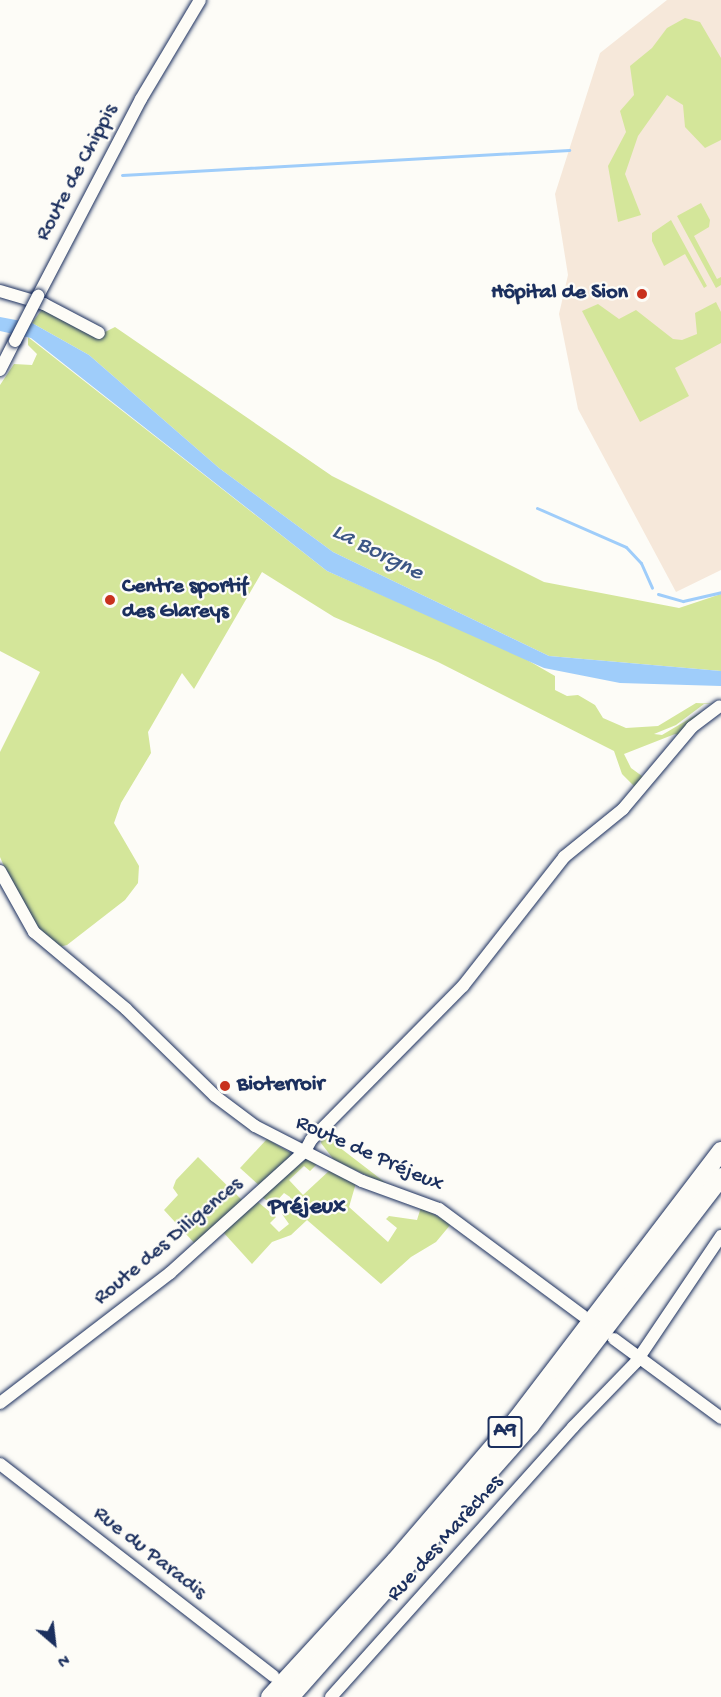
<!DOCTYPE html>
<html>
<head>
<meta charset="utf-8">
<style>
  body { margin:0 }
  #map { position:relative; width:721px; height:1697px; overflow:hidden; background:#fdfcf7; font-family:"Gochi Hand",sans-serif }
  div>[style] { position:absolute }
  .built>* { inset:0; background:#f6e8da }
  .green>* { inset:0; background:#d4e69a }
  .water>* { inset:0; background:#9fcdfa }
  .stream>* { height:3px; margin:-1.5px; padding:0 1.5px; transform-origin:1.5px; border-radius:1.5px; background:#9fcdfa }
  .roads { filter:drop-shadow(0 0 2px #1b2f5e) drop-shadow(0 0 2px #1b2f5e) }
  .minor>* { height:12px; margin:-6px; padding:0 6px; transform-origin:6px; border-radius:6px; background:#fdfcf7 }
  .highway>* { height:18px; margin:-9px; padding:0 9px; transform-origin:9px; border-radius:9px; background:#fdfcf7 }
  .bridges { filter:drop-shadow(0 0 2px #1b2f5e) drop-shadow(0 0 2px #1b2f5e) }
  .minor-bridge>* { height:12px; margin:-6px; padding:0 6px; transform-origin:6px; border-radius:6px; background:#fdfcf7 }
  .dots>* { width:16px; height:16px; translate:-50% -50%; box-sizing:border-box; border:3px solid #fdfcf7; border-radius:50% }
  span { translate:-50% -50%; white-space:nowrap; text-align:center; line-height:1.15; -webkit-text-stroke:4.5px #fdfcf7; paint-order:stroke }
  .shield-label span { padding:2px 4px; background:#fdfcf7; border:2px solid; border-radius:4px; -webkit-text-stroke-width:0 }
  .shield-label { font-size:21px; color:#1b2f5e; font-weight:700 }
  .street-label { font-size:22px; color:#1b2f5e }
  .poi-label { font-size:22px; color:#1b2f5e; font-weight:700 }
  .right { translate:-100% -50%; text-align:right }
  .left { translate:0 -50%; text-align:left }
  .water-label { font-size:24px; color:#3c5685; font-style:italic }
  .neighbourhood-label { font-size:24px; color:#1b2f5e; font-weight:700 }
  .north { position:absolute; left:24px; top:1613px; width:60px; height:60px; -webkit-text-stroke:4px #fdfcf7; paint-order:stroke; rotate:152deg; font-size:16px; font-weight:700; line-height:24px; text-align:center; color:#1b2f5e }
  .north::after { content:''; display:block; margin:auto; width:21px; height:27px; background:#1b2f5e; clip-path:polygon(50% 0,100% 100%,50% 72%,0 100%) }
</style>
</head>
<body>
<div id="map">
  <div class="built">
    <div style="clip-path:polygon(667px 0,721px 0,721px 570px,676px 592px,578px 409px,559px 314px,568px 275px,555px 194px,600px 53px)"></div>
  </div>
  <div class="green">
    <div style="clip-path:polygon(685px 18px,700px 22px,721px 58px,721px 140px,705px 148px,685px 127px,683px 105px,667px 95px,638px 136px,625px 174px,641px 215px,618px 222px,608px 166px,626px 132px,620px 111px,634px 95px,630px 66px,652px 48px,667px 28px)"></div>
    <div style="clip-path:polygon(701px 203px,710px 220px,709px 227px,694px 236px,717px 279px,721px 277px,721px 285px,716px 288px,677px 216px)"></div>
    <div style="clip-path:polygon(671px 220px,707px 286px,704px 288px,685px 254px,664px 266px,652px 241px,652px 233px)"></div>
    <div style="clip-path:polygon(716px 302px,721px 312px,721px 343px,675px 368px,689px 396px,640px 422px,582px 311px,598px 304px,619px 319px,636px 310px,673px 339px,682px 340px,697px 334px,695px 313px)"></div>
    <div style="clip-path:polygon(43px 308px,95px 337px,115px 327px,332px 476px,544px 582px,679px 608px,721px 594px,721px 671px,549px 656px,333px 552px,219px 468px,89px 355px,32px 323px)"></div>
    <div style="clip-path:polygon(28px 337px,327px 571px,515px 653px,555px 676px,555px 690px,567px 696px,578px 695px,595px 705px,603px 718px,626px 728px,658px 726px,696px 703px,719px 704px,704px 704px,676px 725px,654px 734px,662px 735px,699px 713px,710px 710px,681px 736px,675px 734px,624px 754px,631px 768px,646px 779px,637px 789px,622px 774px,614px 751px,438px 662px,334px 617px,262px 572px,194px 689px,182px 673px,148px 732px,151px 753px,121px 803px,114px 823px,139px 866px,138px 883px,125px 900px,67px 945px,59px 947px,45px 938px,16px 894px,0 857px,0 752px,40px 672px,0 651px,0 385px,14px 364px,32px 365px,37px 354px,28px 345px)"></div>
    <div style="clip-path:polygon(323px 1129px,339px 1147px,391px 1187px,334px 1160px,321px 1143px)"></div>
    <div style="clip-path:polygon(267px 1139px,291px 1153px,290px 1161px,261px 1187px,240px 1168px)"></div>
    <div style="clip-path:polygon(198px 1157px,245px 1203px,197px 1246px,164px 1210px,178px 1195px,173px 1188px,176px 1180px)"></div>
    <div style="clip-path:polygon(307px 1158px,317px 1164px,310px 1171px,304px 1166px,289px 1180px,303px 1195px,330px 1170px,356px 1183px,349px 1207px,388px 1242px,397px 1228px,386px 1219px,389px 1216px,417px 1220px,421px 1207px,451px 1224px,436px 1242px,411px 1257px,381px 1284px,307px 1220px,291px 1235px,272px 1242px,252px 1264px,223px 1232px,258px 1202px,276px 1217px,270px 1223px,279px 1232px,289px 1224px,282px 1214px,293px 1204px,290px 1197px,284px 1193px,273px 1205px,262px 1197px)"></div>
  </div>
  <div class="water">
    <div style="clip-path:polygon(0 317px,32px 323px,89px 355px,219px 468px,333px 552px,549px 656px,721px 671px,721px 686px,620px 683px,544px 668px,327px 571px,31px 338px,0 331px)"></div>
  </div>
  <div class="stream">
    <div style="left:122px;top:175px;width:448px;rotate:-3.2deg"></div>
    <div style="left:537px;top:508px;width:97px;rotate:23.7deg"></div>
    <div style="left:626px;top:547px;width:22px;rotate:47deg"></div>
    <div style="left:641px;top:563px;width:27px;rotate:66deg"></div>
    <div style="left:658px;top:594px;width:26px;rotate:16deg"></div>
    <div style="left:683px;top:601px;width:39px;rotate:-13deg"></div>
  </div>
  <div class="roads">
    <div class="minor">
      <div style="left:0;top:291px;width:46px;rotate:16.5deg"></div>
      <div style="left:44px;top:304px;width:62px;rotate:27.8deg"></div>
      <div style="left:38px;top:296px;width:222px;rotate:-62.4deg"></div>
      <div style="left:141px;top:99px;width:115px;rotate:-59.2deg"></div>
      <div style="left:0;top:370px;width:33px;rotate:-63deg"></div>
      <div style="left:0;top:871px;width:70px;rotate:60.9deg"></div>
      <div style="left:34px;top:932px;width:120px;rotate:39.9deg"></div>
      <div style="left:126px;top:1009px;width:124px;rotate:44.3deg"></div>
      <div style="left:215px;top:1096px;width:50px;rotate:36.9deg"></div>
      <div style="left:255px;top:1126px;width:120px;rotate:27.2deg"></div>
      <div style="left:362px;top:1181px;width:82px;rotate:20deg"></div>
      <div style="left:439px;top:1209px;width:179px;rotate:36.6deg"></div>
      <div style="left:614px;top:1339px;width:133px;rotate:36.4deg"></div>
      <div style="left:0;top:1403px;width:214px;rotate:-37.4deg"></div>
      <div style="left:170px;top:1273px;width:182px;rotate:-42.1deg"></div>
      <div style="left:305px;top:1151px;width:13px;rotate:-61deg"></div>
      <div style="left:311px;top:1140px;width:216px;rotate:-45.4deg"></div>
      <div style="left:463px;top:986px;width:164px;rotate:-51.9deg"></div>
      <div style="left:564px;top:857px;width:76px;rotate:-39.1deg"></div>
      <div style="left:623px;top:809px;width:107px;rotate:-49.9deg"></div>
      <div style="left:692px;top:727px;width:34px;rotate:-37deg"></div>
      <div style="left:0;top:1464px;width:346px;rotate:37.8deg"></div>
      <div style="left:331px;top:1697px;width:363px;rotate:-48.1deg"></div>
      <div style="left:573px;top:1427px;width:91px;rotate:-45.9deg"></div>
      <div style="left:636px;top:1362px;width:152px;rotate:-56deg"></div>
    </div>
    <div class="highway">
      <div style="left:270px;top:1697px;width:185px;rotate:-47.4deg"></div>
      <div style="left:395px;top:1561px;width:187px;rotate:-49.3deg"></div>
      <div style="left:517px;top:1419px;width:337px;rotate:-52.7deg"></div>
      <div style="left:290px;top:1697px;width:362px;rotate:-48.5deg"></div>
      <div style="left:530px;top:1426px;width:314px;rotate:-52.5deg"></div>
    </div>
  </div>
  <div class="bridges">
    <div class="minor-bridge">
      <div style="left:15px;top:341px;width:51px;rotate:-62.9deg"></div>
    </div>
  </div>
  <div class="dots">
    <div style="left:642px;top:294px;background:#c8321e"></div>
    <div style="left:110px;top:600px;background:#c8321e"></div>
    <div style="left:225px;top:1086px;background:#c8321e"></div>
  </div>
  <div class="shield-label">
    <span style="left:505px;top:1432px">A9</span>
  </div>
  <div class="street-label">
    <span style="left:78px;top:173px;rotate:-62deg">Route de Chippis</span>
    <span style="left:369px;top:1155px;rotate:24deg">Route de Préjeux</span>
    <span style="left:169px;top:1242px;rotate:-40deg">Route des Diligences</span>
    <span style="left:446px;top:1539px;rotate:-48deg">Rue des Marèches</span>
    <span style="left:149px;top:1554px;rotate:38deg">Rue du Paradis</span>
  </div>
  <div class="poi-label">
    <span class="right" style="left:628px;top:294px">Hôpital de Sion</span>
    <span class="left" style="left:122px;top:600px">Centre sportif<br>des Glareys</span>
    <span class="left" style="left:237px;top:1086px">Bioterroir</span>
  </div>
  <div class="water-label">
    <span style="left:377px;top:553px;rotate:27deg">La Borgne</span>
  </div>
  <div class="neighbourhood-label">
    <span style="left:307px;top:1208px">Préjeux</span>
  </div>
  <div class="north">N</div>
</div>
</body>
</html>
